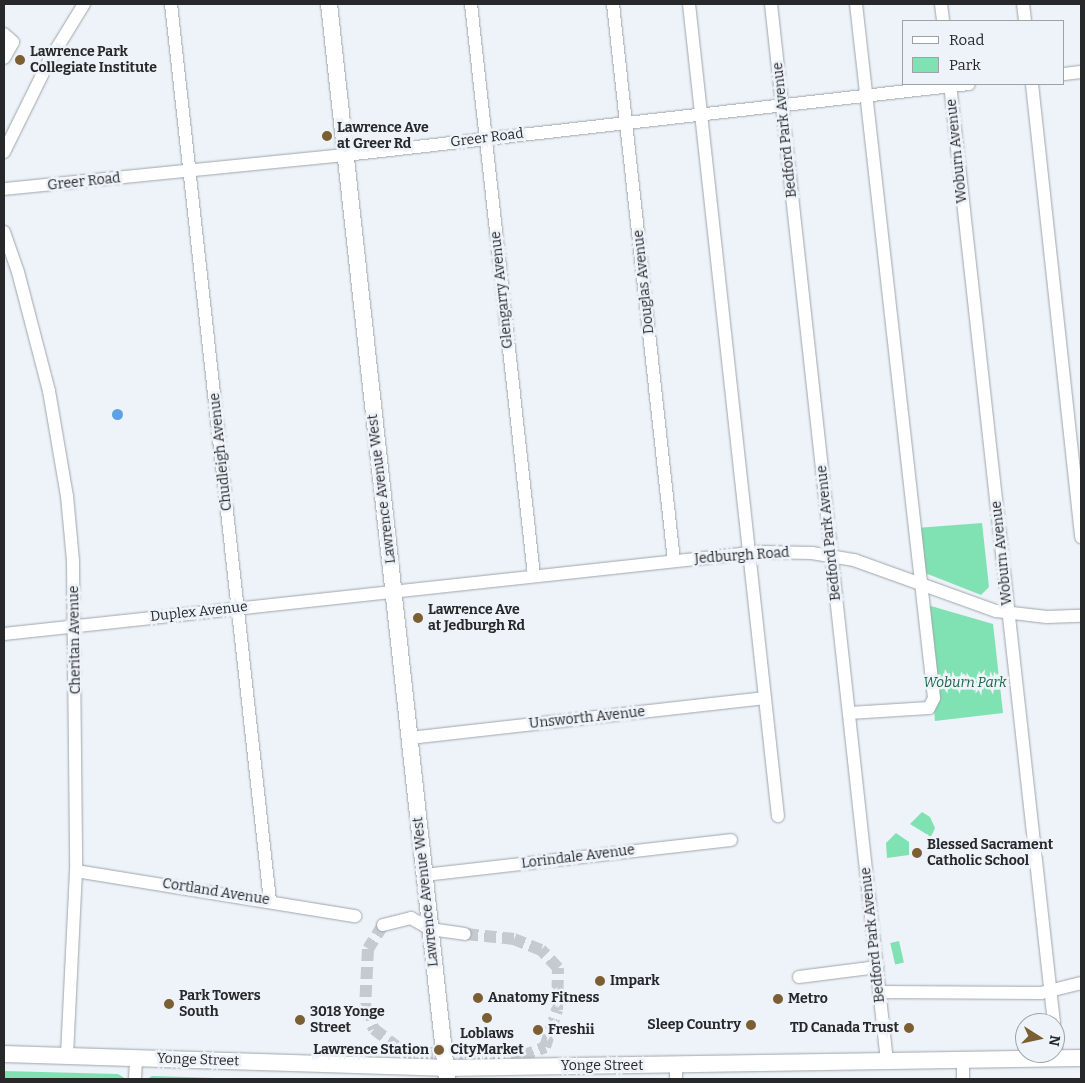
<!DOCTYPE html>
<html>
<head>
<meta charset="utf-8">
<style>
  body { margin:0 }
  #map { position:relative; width:1085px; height:1083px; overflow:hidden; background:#edf3f9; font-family:Bitter,serif }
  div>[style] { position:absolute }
  .green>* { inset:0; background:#80e2b2; transform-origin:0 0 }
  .water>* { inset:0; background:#5da1e2 }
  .round { border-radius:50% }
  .minor-tunnel>* { height:12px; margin-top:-6px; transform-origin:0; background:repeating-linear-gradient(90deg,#c5cad0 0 12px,transparent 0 18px) }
  .roads { filter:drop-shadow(0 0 1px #9fa5ab) drop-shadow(0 0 1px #9fa5ab) }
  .minor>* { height:12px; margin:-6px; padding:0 6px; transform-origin:6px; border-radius:6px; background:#fff }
  .major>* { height:16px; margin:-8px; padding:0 8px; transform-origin:8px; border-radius:8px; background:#fff }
  .dots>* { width:14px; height:14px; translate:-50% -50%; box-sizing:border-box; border:2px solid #edf3f9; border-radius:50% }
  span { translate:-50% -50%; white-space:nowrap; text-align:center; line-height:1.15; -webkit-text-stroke:5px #edf3f9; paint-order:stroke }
  .poi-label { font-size:14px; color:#26282a; font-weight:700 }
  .left { translate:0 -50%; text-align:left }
  .right { translate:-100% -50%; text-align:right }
  .street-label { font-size:14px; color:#26282a }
  .park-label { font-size:14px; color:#1a6646; font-style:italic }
  .frame { position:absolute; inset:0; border:5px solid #26282a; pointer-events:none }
  .legend { position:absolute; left:902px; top:20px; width:162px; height:65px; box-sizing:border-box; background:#edf3f9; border:1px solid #9da2a6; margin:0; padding:6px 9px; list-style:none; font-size:15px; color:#26282a }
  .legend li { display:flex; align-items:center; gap:10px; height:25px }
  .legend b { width:25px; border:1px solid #9da2a6 }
  .north { position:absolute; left:1015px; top:1013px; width:50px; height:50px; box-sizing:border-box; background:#edf3f9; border:1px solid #9da2a6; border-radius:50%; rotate:100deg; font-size:14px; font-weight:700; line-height:20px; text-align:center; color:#26282a }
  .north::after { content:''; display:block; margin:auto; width:18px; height:22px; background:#7b5e31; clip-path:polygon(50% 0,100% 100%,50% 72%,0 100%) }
</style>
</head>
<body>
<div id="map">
  <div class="green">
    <div style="clip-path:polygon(982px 523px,989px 587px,981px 595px,920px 571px,916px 528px)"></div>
    <div style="clip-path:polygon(924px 604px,993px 624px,1003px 713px,935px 721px)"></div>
    <div style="clip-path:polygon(922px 812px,930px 817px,935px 828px,931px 837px,910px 824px)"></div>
    <div style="clip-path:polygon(896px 833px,909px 842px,909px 855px,887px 858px,886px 843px)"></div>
    <div style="left:899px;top:941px;width:22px;height:9px;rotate:77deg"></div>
    <div style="clip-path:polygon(4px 1071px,118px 1074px,126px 1079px,4px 1079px)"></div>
    <div style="clip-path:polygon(152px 1076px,248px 1079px,265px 1079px,147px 1079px)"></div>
  </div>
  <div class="water">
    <div class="round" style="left:111.5px;top:408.5px;width:11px;height:11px"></div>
  </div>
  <div class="minor-tunnel">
    <div style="left:383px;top:925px;width:28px;rotate:122deg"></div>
    <div style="left:368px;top:949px;width:60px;rotate:92.9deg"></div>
    <div style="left:365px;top:1009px;width:22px;rotate:66deg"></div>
    <div style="left:374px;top:1029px;width:37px;rotate:38deg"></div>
    <div style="left:403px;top:1052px;width:119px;rotate:1.9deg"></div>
    <div style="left:522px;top:1056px;width:25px;rotate:-21deg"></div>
    <div style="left:545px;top:1047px;width:39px;rotate:-72deg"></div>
    <div style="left:557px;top:1010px;width:42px;rotate:-88.6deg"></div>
    <div style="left:558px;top:968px;width:25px;rotate:-133deg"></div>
    <div style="left:541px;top:950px;width:29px;rotate:-158deg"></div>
    <div style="left:514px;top:939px;width:49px;rotate:-174.2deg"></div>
  </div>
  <div class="roads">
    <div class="minor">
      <div style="left:171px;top:4px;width:902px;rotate:83.7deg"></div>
      <div style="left:471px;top:4px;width:575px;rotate:83.71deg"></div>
      <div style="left:613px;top:4px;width:560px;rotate:83.75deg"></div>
      <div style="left:689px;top:4px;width:817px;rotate:83.75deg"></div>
      <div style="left:771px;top:4px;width:1064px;rotate:83.74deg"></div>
      <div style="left:941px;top:4px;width:17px;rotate:83deg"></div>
      <div style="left:1023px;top:4px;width:17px;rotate:83deg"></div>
      <div style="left:4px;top:34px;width:12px;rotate:42deg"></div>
      <div style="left:13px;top:42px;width:18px;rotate:119deg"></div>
      <div style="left:1064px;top:74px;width:17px;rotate:-7deg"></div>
      <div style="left:950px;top:84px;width:945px;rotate:83.68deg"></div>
      <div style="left:1032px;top:84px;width:456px;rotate:83.8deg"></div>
      <div style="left:4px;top:152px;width:102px;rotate:-63.7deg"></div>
      <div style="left:49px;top:61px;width:67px;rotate:-58.4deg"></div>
      <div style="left:4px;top:189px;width:344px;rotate:-5.7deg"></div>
      <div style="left:346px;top:155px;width:627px;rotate:-6.5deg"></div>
      <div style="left:4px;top:232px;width:42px;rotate:70.7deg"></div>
      <div style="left:18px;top:272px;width:123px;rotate:75.4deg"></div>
      <div style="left:49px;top:391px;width:107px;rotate:80.3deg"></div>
      <div style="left:67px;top:496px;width:65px;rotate:84.7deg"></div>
      <div style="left:73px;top:561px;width:310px;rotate:89.4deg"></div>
      <div style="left:76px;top:871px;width:184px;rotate:92.8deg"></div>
      <div style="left:4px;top:634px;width:760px;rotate:-6.19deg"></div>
      <div style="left:760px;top:552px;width:52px;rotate:1.1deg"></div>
      <div style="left:812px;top:553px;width:43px;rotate:9.5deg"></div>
      <div style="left:854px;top:560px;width:151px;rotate:19.8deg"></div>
      <div style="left:996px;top:611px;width:51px;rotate:6.7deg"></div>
      <div style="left:1047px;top:617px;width:34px;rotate:-2deg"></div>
      <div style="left:849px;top:713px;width:80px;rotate:-3.6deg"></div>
      <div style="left:929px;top:708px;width:11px;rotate:-63deg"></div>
      <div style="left:934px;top:698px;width:698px;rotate:-96.41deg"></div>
      <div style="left:409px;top:738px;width:357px;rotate:-6.4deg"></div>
      <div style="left:76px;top:871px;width:283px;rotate:9.2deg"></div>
      <div style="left:424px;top:875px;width:309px;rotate:-6.5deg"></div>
      <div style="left:383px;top:925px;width:29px;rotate:-14deg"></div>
      <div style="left:411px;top:918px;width:22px;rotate:30deg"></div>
      <div style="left:430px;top:929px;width:35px;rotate:8deg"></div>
      <div style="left:799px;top:977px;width:79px;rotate:-7.3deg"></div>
      <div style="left:880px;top:992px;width:161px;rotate:0.4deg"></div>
      <div style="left:1041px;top:993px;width:41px;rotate:-14deg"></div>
      <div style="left:1055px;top:1036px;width:22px;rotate:87deg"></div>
      <div style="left:963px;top:1061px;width:18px;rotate:90deg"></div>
      <div style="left:135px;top:1079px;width:22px;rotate:-87deg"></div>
      <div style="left:676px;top:1079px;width:13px;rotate:-90deg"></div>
    </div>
    <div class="major">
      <div style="left:329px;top:4px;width:1081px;rotate:83.74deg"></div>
      <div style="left:4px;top:1054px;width:439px;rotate:1.8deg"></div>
      <div style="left:443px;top:1068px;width:638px;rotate:-0.9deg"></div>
    </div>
  </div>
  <div class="dots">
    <div style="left:20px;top:60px;background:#7b5e31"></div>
    <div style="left:327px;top:136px;background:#7b5e31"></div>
    <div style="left:418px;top:618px;background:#7b5e31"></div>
    <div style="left:917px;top:853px;background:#7b5e31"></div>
    <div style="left:600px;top:981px;background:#7b5e31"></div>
    <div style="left:478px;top:998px;background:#7b5e31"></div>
    <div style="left:778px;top:999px;background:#7b5e31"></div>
    <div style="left:169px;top:1004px;background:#7b5e31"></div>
    <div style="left:487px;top:1018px;background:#7b5e31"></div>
    <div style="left:300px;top:1020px;background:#7b5e31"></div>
    <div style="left:751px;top:1025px;background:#7b5e31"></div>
    <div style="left:909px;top:1028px;background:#7b5e31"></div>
    <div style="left:538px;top:1030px;background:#7b5e31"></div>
    <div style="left:439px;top:1050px;background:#7b5e31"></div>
  </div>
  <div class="poi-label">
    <span class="left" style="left:30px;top:60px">Lawrence Park<br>Collegiate Institute</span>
    <span class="left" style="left:337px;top:136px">Lawrence Ave<br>at Greer Rd</span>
    <span class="left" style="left:428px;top:618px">Lawrence Ave<br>at Jedburgh Rd</span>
    <span class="left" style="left:927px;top:853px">Blessed Sacrament<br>Catholic School</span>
    <span class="left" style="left:610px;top:981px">Impark</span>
    <span class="left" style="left:179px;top:1004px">Park Towers<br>South</span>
    <span class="left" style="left:488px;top:998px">Anatomy Fitness</span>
    <span class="left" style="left:788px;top:999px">Metro</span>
    <span class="left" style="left:310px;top:1020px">3018 Yonge<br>Street</span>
    <span class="right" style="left:741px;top:1025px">Sleep Country</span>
    <span class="right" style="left:899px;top:1028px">TD Canada Trust</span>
    <span class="left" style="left:548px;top:1030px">Freshii</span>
    <span style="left:487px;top:1042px">Loblaws<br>CityMarket</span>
    <span class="right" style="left:429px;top:1050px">Lawrence Station</span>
  </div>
  <div class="street-label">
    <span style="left:785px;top:130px;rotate:-96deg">Bedford Park Avenue</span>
    <span style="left:487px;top:138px;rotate:-7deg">Greer Road</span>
    <span style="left:957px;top:151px;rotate:-96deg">Woburn Avenue</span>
    <span style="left:84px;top:182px;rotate:-6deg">Greer Road</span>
    <span style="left:644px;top:282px;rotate:-96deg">Douglas Avenue</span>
    <span style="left:502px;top:290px;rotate:-96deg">Glengarry Avenue</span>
    <span style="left:221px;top:452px;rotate:-96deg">Chudleigh Avenue</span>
    <span style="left:382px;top:489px;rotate:-97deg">Lawrence Avenue West</span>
    <span style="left:829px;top:533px;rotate:-96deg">Bedford Park Avenue</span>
    <span style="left:1002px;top:553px;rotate:-96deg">Woburn Avenue</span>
    <span style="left:742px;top:556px;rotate:-4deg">Jedburgh Road</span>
    <span style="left:199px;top:612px;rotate:-6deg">Duplex Avenue</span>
    <span style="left:75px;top:640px;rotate:-91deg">Cheritan Avenue</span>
    <span style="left:587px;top:718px;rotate:-6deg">Unsworth Avenue</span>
    <span style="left:578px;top:857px;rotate:-7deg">Lorindale Avenue</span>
    <span style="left:216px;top:892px;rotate:9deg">Cortland Avenue</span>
    <span style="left:426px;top:892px;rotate:-96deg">Lawrence Avenue West</span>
    <span style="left:873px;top:935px;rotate:-96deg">Bedford Park Avenue</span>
    <span style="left:198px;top:1060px;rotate:2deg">Yonge Street</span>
    <span style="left:602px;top:1066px">Yonge Street</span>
  </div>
  <div class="park-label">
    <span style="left:965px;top:683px">Woburn Park</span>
  </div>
  <div class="frame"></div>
  <ul class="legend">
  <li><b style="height:6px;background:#fff"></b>Road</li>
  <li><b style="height:14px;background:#80e2b2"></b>Park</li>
  </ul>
  <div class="north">N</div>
</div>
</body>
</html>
